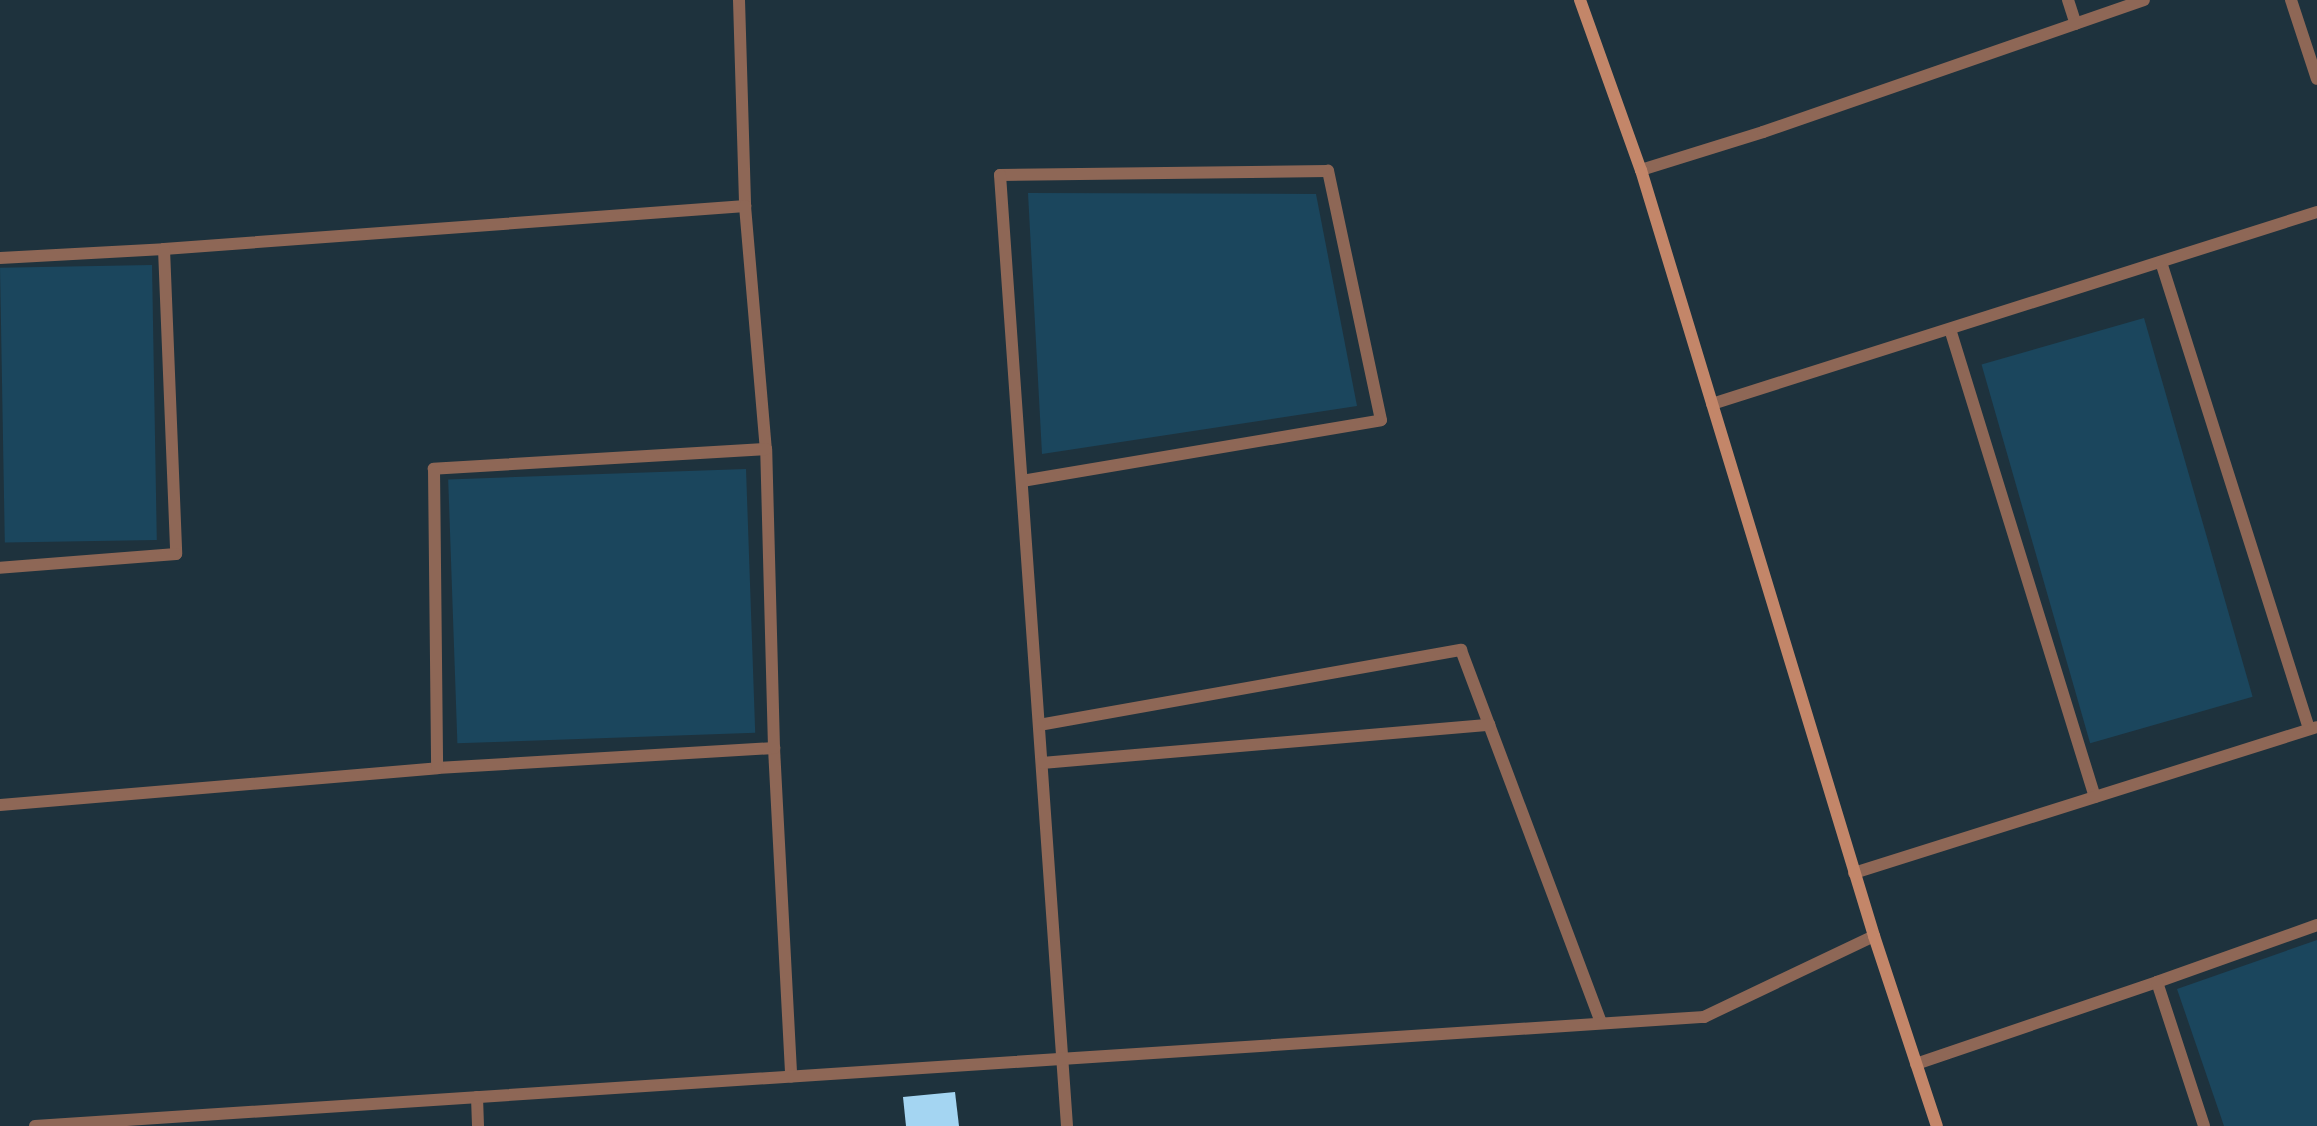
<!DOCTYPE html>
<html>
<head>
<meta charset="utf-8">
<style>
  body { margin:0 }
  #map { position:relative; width:2317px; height:1126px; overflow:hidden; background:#1e323d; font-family:"Nunito Sans",sans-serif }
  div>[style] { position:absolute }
  .green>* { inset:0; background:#1b465d; transform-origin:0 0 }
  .building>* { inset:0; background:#a4d5f2 }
  .street>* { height:12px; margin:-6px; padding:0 6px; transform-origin:6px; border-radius:6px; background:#8e6756 }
  .secondary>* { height:12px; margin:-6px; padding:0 6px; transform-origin:6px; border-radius:6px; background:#c38669 }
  span { translate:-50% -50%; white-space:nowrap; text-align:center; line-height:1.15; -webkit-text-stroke:6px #1e323d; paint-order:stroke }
</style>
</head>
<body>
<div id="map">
  <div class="green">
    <div style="clip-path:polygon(1028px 193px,1316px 194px,1357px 406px,1042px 454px)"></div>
    <div style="left:152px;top:265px;width:275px;height:152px;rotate:89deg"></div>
    <div style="left:2144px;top:318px;width:394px;height:169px;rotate:74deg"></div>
    <div style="left:746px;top:469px;width:264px;height:298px;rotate:88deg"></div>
    <div style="clip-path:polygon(2317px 940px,2317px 1126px,2224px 1126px,2177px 989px)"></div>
  </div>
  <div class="building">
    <div style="clip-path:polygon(955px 1092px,959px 1126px,906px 1126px,903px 1097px)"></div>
  </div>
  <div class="street">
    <div style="left:739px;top:0;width:206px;rotate:88.3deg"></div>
    <div style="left:2068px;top:0;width:25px;rotate:72deg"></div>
    <div style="left:2291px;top:0;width:83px;rotate:71.8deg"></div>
    <div style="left:1641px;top:170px;width:128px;rotate:-17.3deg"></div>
    <div style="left:1763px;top:132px;width:403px;rotate:-19.1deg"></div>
    <div style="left:164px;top:249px;width:583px;rotate:-4.23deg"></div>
    <div style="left:745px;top:206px;width:244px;rotate:85.1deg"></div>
    <div style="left:0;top:258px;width:164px;rotate:-3.1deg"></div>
    <div style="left:164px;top:249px;width:305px;rotate:87.7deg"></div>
    <div style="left:176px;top:554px;width:177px;rotate:175.5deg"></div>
    <div style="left:2161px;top:262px;width:490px;rotate:72.4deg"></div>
    <div style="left:1950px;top:329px;width:490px;rotate:72.8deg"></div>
    <div style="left:1712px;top:404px;width:635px;rotate:-17.61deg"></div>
    <div style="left:1022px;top:481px;width:364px;rotate:-9.6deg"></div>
    <div style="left:1381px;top:420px;width:255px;rotate:-102deg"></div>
    <div style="left:1328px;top:171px;width:328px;rotate:179.3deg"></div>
    <div style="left:1000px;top:175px;width:953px;rotate:85.97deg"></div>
    <div style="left:1039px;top:725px;width:429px;rotate:-10.1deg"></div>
    <div style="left:1461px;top:650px;width:398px;rotate:69.4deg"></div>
    <div style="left:774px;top:748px;width:329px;rotate:87deg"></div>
    <div style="left:1042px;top:763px;width:449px;rotate:-4.9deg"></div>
    <div style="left:0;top:805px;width:439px;rotate:-4.8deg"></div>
    <div style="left:437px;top:768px;width:338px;rotate:-3.4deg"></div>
    <div style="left:774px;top:748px;width:299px;rotate:-91.5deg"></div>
    <div style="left:766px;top:449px;width:333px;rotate:176.6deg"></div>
    <div style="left:434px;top:469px;width:299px;rotate:89.4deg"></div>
    <div style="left:1854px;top:873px;width:485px;rotate:-17.5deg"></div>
    <div style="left:2157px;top:982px;width:170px;rotate:-19.6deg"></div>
    <div style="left:1916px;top:1064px;width:255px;rotate:-18.8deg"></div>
    <div style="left:2157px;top:982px;width:151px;rotate:71.9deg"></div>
    <div style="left:477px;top:1097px;width:29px;rotate:88deg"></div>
    <div style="left:35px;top:1126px;width:1673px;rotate:-3.74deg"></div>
    <div style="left:1704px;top:1017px;width:188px;rotate:-25.5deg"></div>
  </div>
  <div class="secondary">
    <div style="left:1580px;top:0;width:181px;rotate:70.3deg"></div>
    <div style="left:1641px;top:170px;width:801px;rotate:73.08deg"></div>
    <div style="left:1874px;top:936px;width:200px;rotate:71.7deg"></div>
  </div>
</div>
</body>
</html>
